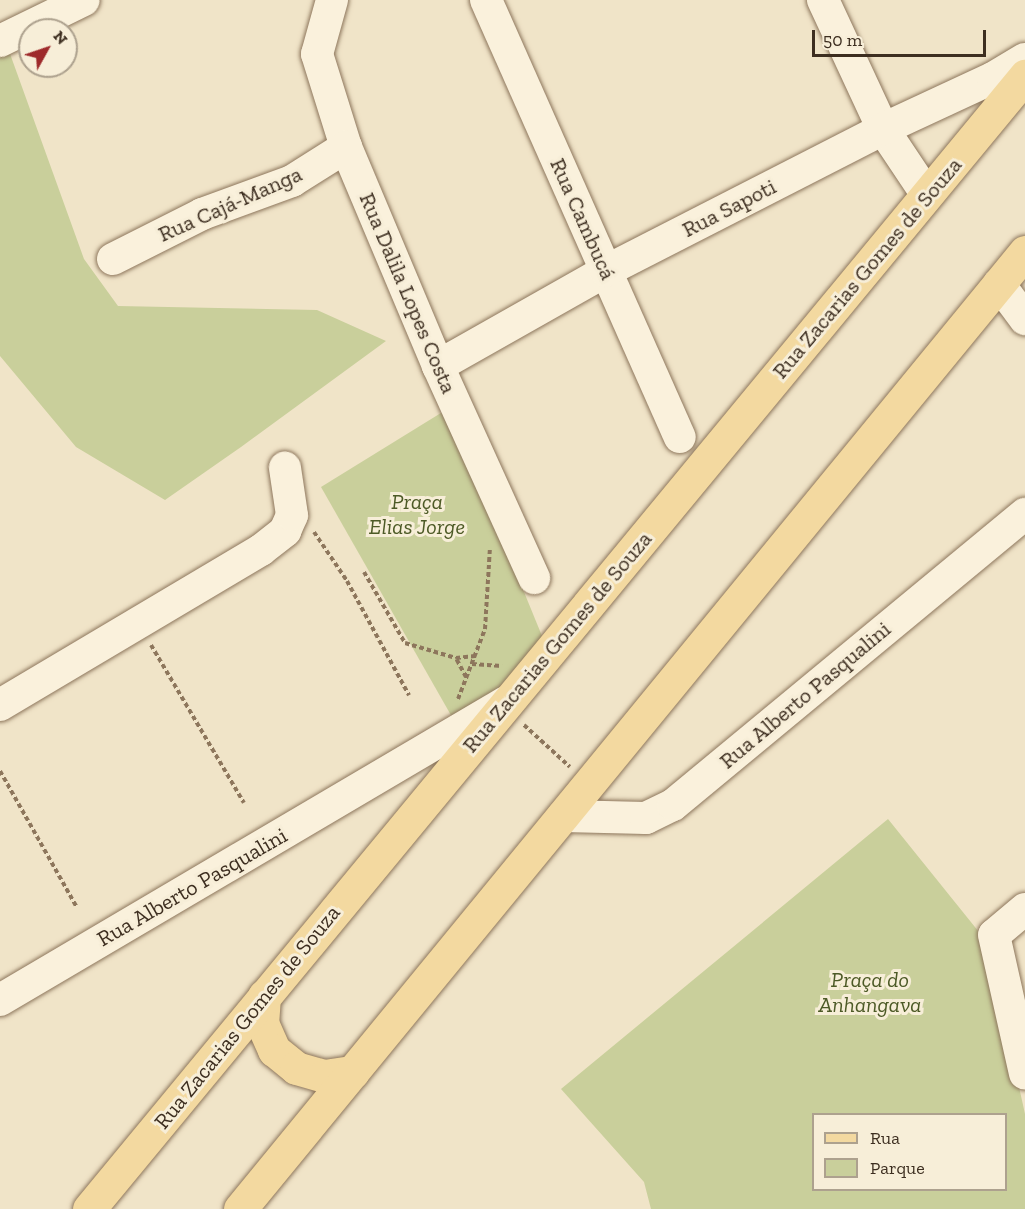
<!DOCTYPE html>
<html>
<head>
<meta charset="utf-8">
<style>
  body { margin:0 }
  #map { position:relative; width:1025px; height:1209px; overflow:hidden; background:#f0e4c8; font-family:"Zilla Slab",serif }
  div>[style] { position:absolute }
  .green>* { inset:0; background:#c9cf9b }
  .path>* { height:4px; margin-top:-2px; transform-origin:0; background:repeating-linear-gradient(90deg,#8d765c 0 4.5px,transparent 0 7.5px) }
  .roads { filter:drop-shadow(0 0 2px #8d765c) drop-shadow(0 0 2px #8d765c) }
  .minor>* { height:32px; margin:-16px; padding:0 16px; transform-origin:16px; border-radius:16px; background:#faf1dc }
  .major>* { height:33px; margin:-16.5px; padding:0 16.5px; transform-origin:16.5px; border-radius:16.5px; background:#f3d9a0 }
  span { translate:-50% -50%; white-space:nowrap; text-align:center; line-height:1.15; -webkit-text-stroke:6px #f7eed8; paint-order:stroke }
  .street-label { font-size:22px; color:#3d2e20 }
  .park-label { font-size:22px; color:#4d5a26; font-style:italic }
  .legend { position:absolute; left:812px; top:1113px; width:195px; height:78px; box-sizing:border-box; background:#f7eed8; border:2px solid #ada18e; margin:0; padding:8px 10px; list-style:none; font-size:18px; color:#3d2e20 }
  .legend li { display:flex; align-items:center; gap:12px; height:30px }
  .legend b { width:30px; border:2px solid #ada18e }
  .north { position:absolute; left:18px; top:18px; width:60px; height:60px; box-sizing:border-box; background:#f7eed8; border:2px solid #ada18e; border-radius:50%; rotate:50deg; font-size:16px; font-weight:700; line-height:24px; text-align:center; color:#3d2e20 }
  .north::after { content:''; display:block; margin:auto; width:21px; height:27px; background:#9e2a2b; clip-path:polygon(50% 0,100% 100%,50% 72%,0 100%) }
  .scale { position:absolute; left:812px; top:30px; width:174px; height:27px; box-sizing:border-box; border:3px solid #3d2e20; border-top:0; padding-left:8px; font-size:18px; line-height:21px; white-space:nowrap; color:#3d2e20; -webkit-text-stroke:4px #f7eed8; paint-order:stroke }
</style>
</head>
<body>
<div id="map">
  <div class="green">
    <div style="clip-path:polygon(0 26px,84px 259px,118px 306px,317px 310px,386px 341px,241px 447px,165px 500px,76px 447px,0 356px)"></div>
    <div style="clip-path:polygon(449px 408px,542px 636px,503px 691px,452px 717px,321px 487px)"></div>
    <div style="clip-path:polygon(evenodd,888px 819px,987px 942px,1025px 1114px,1025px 1209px,651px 1209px,644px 1182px,561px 1089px,888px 819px,814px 1114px,1006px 1114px,1006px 1190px,814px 1190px,814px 1114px)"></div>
  </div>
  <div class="path">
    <div style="left:314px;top:532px;width:59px;rotate:56deg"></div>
    <div style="left:347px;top:581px;width:130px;rotate:61.5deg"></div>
    <div style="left:364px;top:572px;width:82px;rotate:60deg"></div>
    <div style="left:405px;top:643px;width:53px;rotate:16.4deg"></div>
    <div style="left:151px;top:645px;width:183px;rotate:59.5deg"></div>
    <div style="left:472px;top:664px;width:30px;rotate:4deg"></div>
    <div style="left:466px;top:677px;width:21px;rotate:-118deg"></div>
    <div style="left:456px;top:658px;width:19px;rotate:-6deg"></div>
    <div style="left:458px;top:699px;width:75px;rotate:-68.9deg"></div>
    <div style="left:485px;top:629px;width:82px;rotate:-86.5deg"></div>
    <div style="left:524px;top:725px;width:62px;rotate:42.4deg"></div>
    <div style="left:0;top:771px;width:155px;rotate:60.6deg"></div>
  </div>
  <div class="roads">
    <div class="minor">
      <div style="left:332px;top:0;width:56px;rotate:105.5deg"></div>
      <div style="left:317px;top:54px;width:97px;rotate:72.7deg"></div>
      <div style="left:346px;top:147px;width:238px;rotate:67.2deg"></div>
      <div style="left:438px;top:366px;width:233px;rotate:65.6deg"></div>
      <div style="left:486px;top:0;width:478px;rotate:66.1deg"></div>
      <div style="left:823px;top:0;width:142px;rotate:65.1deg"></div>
      <div style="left:883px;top:129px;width:79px;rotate:56.3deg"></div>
      <div style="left:0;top:41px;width:93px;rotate:-26deg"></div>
      <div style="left:113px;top:259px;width:100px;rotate:-26.8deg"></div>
      <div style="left:202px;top:214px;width:96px;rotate:-20.1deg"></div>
      <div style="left:292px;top:181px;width:64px;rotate:-32.2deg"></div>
      <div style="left:999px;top:284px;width:44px;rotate:53.4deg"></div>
      <div style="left:438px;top:366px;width:193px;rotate:-29.5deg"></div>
      <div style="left:606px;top:271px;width:311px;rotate:-27.1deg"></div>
      <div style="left:883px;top:129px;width:121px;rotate:-24.9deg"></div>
      <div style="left:993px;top:78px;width:37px;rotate:-31deg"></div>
      <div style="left:0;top:705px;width:304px;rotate:-30.7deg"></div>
      <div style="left:261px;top:550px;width:31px;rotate:-38deg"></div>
      <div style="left:285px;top:531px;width:17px;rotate:-66deg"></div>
      <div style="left:292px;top:515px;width:48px;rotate:-98.5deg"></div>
      <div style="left:563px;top:816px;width:83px;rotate:1.4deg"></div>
      <div style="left:646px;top:818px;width:30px;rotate:-26deg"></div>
      <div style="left:673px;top:805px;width:457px;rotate:-39.6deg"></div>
      <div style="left:1025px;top:909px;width:40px;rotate:140deg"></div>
      <div style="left:994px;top:935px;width:142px;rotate:77.4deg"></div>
      <div style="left:0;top:1000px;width:587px;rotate:-30.5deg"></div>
    </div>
    <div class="major">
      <div style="left:264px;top:996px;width:27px;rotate:94deg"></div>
      <div style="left:262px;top:1023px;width:30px;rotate:66deg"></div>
      <div style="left:274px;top:1050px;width:28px;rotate:39deg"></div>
      <div style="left:296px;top:1068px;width:29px;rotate:16deg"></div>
      <div style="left:324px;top:1076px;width:29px;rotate:-8deg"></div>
      <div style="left:89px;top:1209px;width:1470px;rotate:-50.44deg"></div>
      <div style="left:240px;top:1209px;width:1238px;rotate:-50.64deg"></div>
    </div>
  </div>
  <div class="street-label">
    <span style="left:230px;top:204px;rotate:-24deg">Rua Cajá-Manga</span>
    <span style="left:729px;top:208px;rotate:-27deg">Rua Sapoti</span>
    <span style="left:583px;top:219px;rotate:66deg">Rua Cambucá</span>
    <span style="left:867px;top:268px;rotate:-50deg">Rua Zacarias Gomes de Souza</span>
    <span style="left:408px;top:293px;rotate:67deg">Rua Dalila Lopes Costa</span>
    <span style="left:557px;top:642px;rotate:-50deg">Rua Zacarias Gomes de Souza</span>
    <span style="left:805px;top:695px;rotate:-40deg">Rua Alberto Pasqualini</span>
    <span style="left:192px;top:887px;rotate:-30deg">Rua Alberto Pasqualini</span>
    <span style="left:247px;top:1017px;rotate:-51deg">Rua Zacarias Gomes de Souza</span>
  </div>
  <div class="park-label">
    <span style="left:417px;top:514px">Praça<br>Elias Jorge</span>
    <span style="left:870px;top:992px">Praça do<br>Anhangava</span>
  </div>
  <ul class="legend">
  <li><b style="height:8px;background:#f3d9a0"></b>Rua</li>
  <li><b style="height:16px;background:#c9cf9b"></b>Parque</li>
  </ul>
  <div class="north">N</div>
  <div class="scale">50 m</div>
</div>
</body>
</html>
